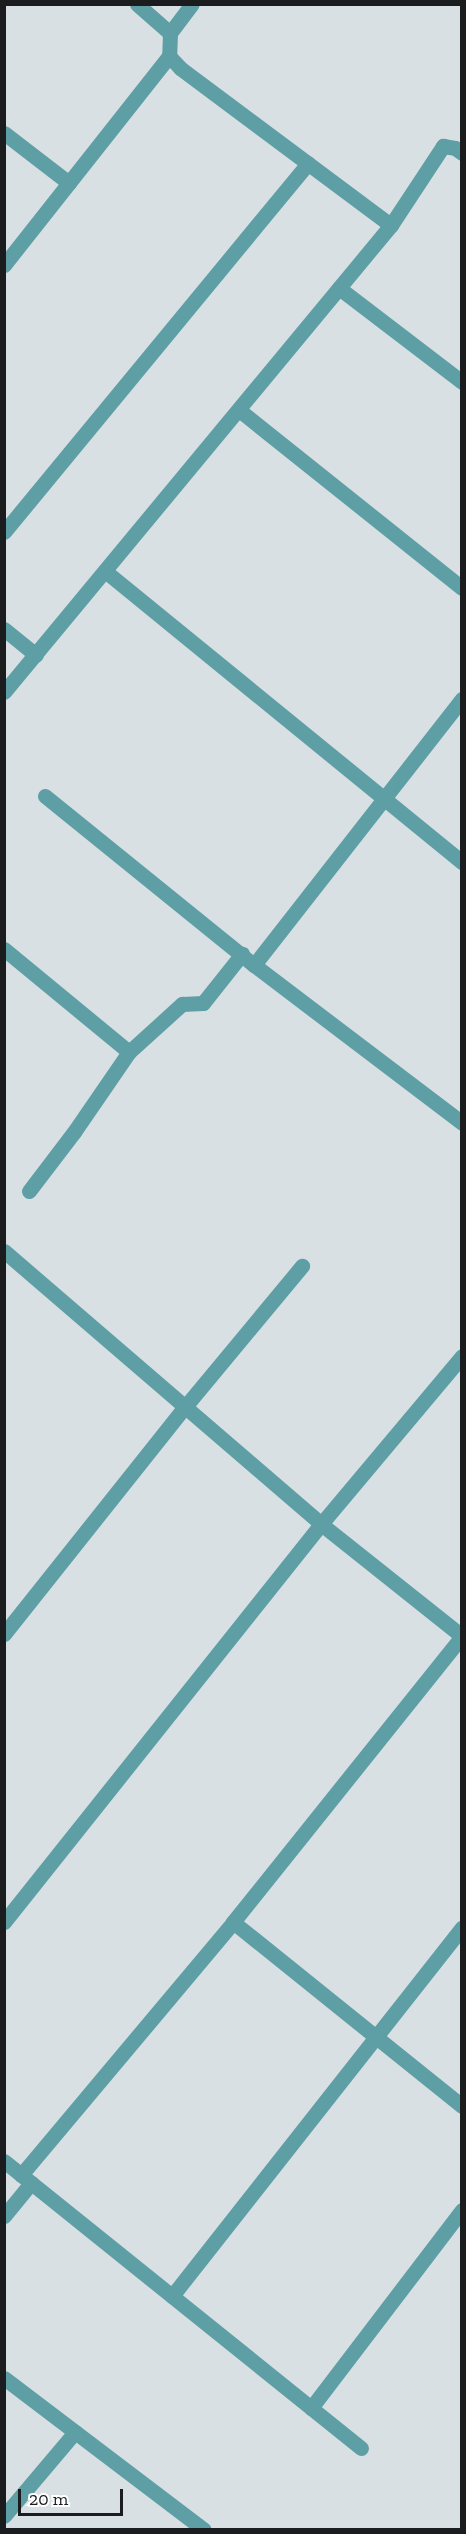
<!DOCTYPE html>
<html>
<head>
<meta charset="utf-8">
<style>
  body { margin:0 }
  #map { position:relative; width:466px; height:2534px; overflow:hidden; background:#d8e0e3; font-family:"Zilla Slab",serif }
  div>[style] { position:absolute }
  .street>* { height:15px; margin:-7.5px; padding:0 7.5px; transform-origin:7.5px; border-radius:7.5px; background:#5e9fa5 }
  span { translate:-50% -50%; white-space:nowrap; text-align:center; line-height:1.15; -webkit-text-stroke:5px #fff; paint-order:stroke }
  .frame { position:absolute; inset:0; border:6px solid #1a1c1e; pointer-events:none }
  .scale { position:absolute; left:18px; top:2489px; width:105px; height:27px; box-sizing:border-box; border:3px solid #1a1c1e; border-top:0; padding-left:8px; font-size:18px; line-height:21px; white-space:nowrap; color:#1a1c1e; -webkit-text-stroke:4px #fff; paint-order:stroke }
</style>
</head>
<body>
<div id="map">
  <div class="street">
    <div style="left:137px;top:4px;width:44px;rotate:41.3deg"></div>
    <div style="left:170px;top:33px;width:36px;rotate:-53deg"></div>
    <div style="left:170px;top:33px;width:23px;rotate:92deg"></div>
    <div style="left:169px;top:56px;width:16px;rotate:47deg"></div>
    <div style="left:180px;top:68px;width:263px;rotate:36.7deg"></div>
    <div style="left:391px;top:225px;width:95px;rotate:-56.6deg"></div>
    <div style="left:443px;top:146px;width:12px;rotate:9deg"></div>
    <div style="left:455px;top:148px;width:9px;rotate:36deg"></div>
    <div style="left:4px;top:133px;width:82px;rotate:37.6deg"></div>
    <div style="left:4px;top:265px;width:266px;rotate:-51.7deg"></div>
    <div style="left:339px;top:288px;width:155px;rotate:37.4deg"></div>
    <div style="left:239px;top:410px;width:285px;rotate:38.6deg"></div>
    <div style="left:4px;top:532px;width:478px;rotate:-50.5deg"></div>
    <div style="left:105px;top:571px;width:461px;rotate:39.2deg"></div>
    <div style="left:4px;top:629px;width:41px;rotate:39.1deg"></div>
    <div style="left:4px;top:692px;width:607px;rotate:-50.35deg"></div>
    <div style="left:45px;top:796px;width:269px;rotate:39deg"></div>
    <div style="left:254px;top:965px;width:338px;rotate:-52deg"></div>
    <div style="left:4px;top:949px;width:162px;rotate:39.5deg"></div>
    <div style="left:254px;top:965px;width:261px;rotate:37.2deg"></div>
    <div style="left:29px;top:1191px;width:74px;rotate:-52.7deg"></div>
    <div style="left:74px;top:1132px;width:97px;rotate:-55.5deg"></div>
    <div style="left:129px;top:1052px;width:72px;rotate:-42.2deg"></div>
    <div style="left:182px;top:1004px;width:21px;rotate:-3deg"></div>
    <div style="left:203px;top:1003px;width:63px;rotate:-51.5deg"></div>
    <div style="left:4px;top:1251px;width:418px;rotate:40.7deg"></div>
    <div style="left:321px;top:1524px;width:180px;rotate:38.5deg"></div>
    <div style="left:4px;top:1634px;width:289px;rotate:-51.5deg"></div>
    <div style="left:184px;top:1408px;width:185px;rotate:-50.3deg"></div>
    <div style="left:4px;top:1922px;width:509px;rotate:-51.46deg"></div>
    <div style="left:321px;top:1524px;width:219px;rotate:-50deg"></div>
    <div style="left:233px;top:1922px;width:294px;rotate:38.8deg"></div>
    <div style="left:4px;top:2161px;width:458px;rotate:38.8deg"></div>
    <div style="left:21px;top:2175px;width:330px;rotate:-50deg"></div>
    <div style="left:233px;top:1922px;width:366px;rotate:-51.3deg"></div>
    <div style="left:4px;top:2216px;width:43px;rotate:-50.7deg"></div>
    <div style="left:172px;top:2296px;width:469px;rotate:-51.8deg"></div>
    <div style="left:4px;top:2378px;width:251px;rotate:37.2deg"></div>
    <div style="left:311px;top:2408px;width:249px;rotate:-52.7deg"></div>
    <div style="left:4px;top:2516px;width:110px;rotate:-49.8deg"></div>
  </div>
  <div class="frame"></div>
  <div class="scale">20 m</div>
</div>
</body>
</html>
